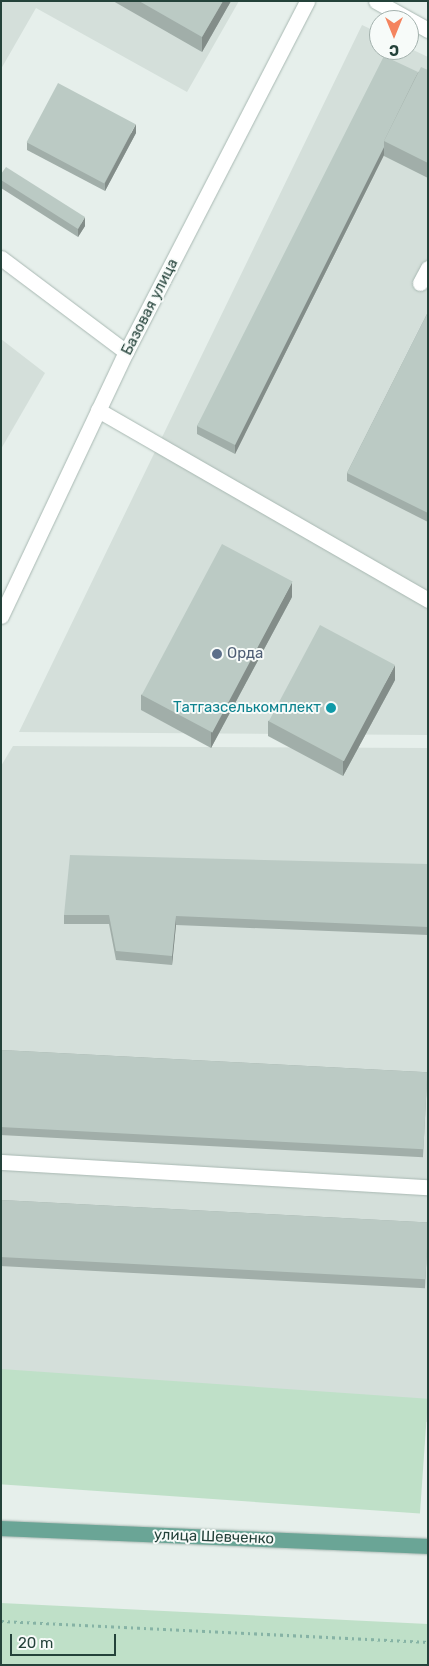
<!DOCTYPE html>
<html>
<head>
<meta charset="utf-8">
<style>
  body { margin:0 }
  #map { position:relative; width:429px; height:1666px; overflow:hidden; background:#e6efeb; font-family:Rubik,sans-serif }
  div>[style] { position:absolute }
  .built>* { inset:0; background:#d4dfda }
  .green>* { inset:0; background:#bfe0c8; transform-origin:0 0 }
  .path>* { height:3px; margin-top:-1.5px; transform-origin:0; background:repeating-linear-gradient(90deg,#86b3a5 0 2.5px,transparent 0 6.5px) }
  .roads { filter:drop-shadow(0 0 1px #a8b8b2) drop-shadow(0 0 1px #a8b8b2) }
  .minor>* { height:15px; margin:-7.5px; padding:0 7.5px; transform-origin:7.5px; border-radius:7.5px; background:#fff }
  .major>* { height:15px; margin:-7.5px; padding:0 7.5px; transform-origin:7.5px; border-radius:7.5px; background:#6aa596 }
  .wall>* { inset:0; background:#a1aea9; transform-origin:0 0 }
  .shaded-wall>* { inset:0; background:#838d89 }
  .building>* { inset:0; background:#bbcac4; transform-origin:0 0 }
  .dots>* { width:14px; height:14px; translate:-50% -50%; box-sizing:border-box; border:2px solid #f7fbf9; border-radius:50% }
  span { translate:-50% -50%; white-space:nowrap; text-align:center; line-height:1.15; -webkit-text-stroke:4px #f7fbf9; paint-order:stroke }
  .street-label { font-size:15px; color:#24423a }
  .service-label { font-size:15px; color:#4e5e75 }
  .left { translate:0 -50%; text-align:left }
  .culture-label { font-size:15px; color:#0d838f }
  .right { translate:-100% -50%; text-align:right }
  .frame { position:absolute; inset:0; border:2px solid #24423a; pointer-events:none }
  .north { position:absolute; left:369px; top:10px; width:50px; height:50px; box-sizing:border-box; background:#f7fbf9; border:1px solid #a3b1ad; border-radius:50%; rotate:180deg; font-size:14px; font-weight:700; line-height:20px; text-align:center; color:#24423a }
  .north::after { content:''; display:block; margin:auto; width:18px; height:22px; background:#f4845f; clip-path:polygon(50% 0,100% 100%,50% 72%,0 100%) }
  .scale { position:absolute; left:10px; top:1634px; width:106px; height:22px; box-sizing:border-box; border:2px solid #24423a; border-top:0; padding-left:6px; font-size:15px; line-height:18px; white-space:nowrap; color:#24423a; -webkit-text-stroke:4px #f7fbf9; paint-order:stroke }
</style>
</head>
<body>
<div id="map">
  <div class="built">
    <div style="clip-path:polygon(1px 1px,239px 1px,187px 92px,36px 8px,1px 69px)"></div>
    <div style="clip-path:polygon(362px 25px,379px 33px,379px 50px,409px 48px,428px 57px,428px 735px,19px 732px)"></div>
    <div style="clip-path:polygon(1px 339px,45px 373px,1px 449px)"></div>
    <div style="clip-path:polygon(13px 746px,428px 748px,428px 1422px,1px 1393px,1px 766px)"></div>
  </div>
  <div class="green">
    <div style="left:1px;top:1369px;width:428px;height:115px;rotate:4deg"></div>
    <div style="clip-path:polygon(1px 1603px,428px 1624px,428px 1665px,1px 1665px)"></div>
  </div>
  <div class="path">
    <div style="left:1px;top:1621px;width:428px;rotate:2.8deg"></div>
  </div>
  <div class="roads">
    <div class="minor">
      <div style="left:376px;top:1px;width:60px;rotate:29.1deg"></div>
      <div style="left:1px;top:258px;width:156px;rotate:36.9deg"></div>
      <div style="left:420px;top:283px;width:17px;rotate:-62deg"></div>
      <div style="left:98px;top:410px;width:381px;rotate:29.9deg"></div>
      <div style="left:1px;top:616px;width:292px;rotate:-64.7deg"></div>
      <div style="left:126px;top:352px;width:395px;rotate:-62.7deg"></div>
      <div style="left:1px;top:1162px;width:428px;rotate:3.4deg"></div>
    </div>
    <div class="major">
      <div style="left:1px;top:1528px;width:427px;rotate:2.4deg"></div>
    </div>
  </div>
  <div class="wall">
    <div style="clip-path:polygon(113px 1px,231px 1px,202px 52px)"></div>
    <div style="clip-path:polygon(428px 70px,428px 178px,384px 156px,384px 155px,235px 454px,197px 434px,197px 426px,418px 72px)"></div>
    <div style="clip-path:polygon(136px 133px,105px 191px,27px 150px,27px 142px)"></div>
    <div style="clip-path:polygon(1px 174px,85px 226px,78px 237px,1px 188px)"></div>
    <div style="clip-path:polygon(428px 312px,428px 522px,347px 481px,347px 473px)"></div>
    <div style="clip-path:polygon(292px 597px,211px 748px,141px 710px,141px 695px)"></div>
    <div style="clip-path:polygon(395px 680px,343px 776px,268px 736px,268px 721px)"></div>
    <div style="clip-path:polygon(428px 864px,428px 935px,176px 925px,172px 965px,116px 960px,109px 924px,64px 924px,64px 915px)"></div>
    <div style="left:1px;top:1050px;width:427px;height:85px;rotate:3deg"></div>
    <div style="left:1px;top:1200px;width:428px;height:66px;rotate:3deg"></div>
  </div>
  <div class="shaded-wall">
    <div style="clip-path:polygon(223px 1px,231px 1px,202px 52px,202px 37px)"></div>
    <div style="clip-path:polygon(136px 124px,136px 133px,105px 191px,105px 183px)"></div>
    <div style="clip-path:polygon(384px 147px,384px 155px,235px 454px,235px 445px)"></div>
    <div style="clip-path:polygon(85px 217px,85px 226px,78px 237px,78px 229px)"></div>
    <div style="clip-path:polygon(292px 582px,292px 597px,211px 748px,211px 733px)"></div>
    <div style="clip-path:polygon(395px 665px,395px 680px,343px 776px,343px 761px)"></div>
    <div style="clip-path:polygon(176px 916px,176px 925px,172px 965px,172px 956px)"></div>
  </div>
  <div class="building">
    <div style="clip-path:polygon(139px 1px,223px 1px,202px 37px)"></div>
    <div style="clip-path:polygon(384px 56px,418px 72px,384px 141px,384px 147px,235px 445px,197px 426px)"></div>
    <div style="clip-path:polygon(421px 67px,428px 70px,428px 163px,384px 141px)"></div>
    <div style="left:58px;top:83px;width:88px;height:67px;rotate:28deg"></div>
    <div style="clip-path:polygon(6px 167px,85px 217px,78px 229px,1px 180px,1px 174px)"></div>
    <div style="clip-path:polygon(428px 312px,428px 513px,347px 473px)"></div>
    <div style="left:222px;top:544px;width:80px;height:171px;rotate:28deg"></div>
    <div style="left:320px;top:625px;width:85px;height:109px;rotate:28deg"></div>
    <div style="clip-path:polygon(70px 855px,428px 864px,428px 927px,176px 916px,172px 956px,116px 951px,109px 915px,64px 915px)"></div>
    <div style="left:1px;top:1050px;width:427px;height:77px;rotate:3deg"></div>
    <div style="left:1px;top:1200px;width:428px;height:57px;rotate:3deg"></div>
  </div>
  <div class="dots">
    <div style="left:217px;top:654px;background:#5c6f8a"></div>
    <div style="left:331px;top:708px;background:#0f9aa8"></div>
  </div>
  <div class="street-label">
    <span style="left:150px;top:307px;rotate:-63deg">Базовая улица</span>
    <span style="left:214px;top:1537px;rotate:2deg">улица Шевченко</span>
  </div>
  <div class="service-label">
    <span class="left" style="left:227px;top:654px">Орда</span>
  </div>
  <div class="culture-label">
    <span class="right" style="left:321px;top:708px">Татгазселькомплект</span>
  </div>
  <div class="frame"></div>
  <div class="north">С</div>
  <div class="scale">20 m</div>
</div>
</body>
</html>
